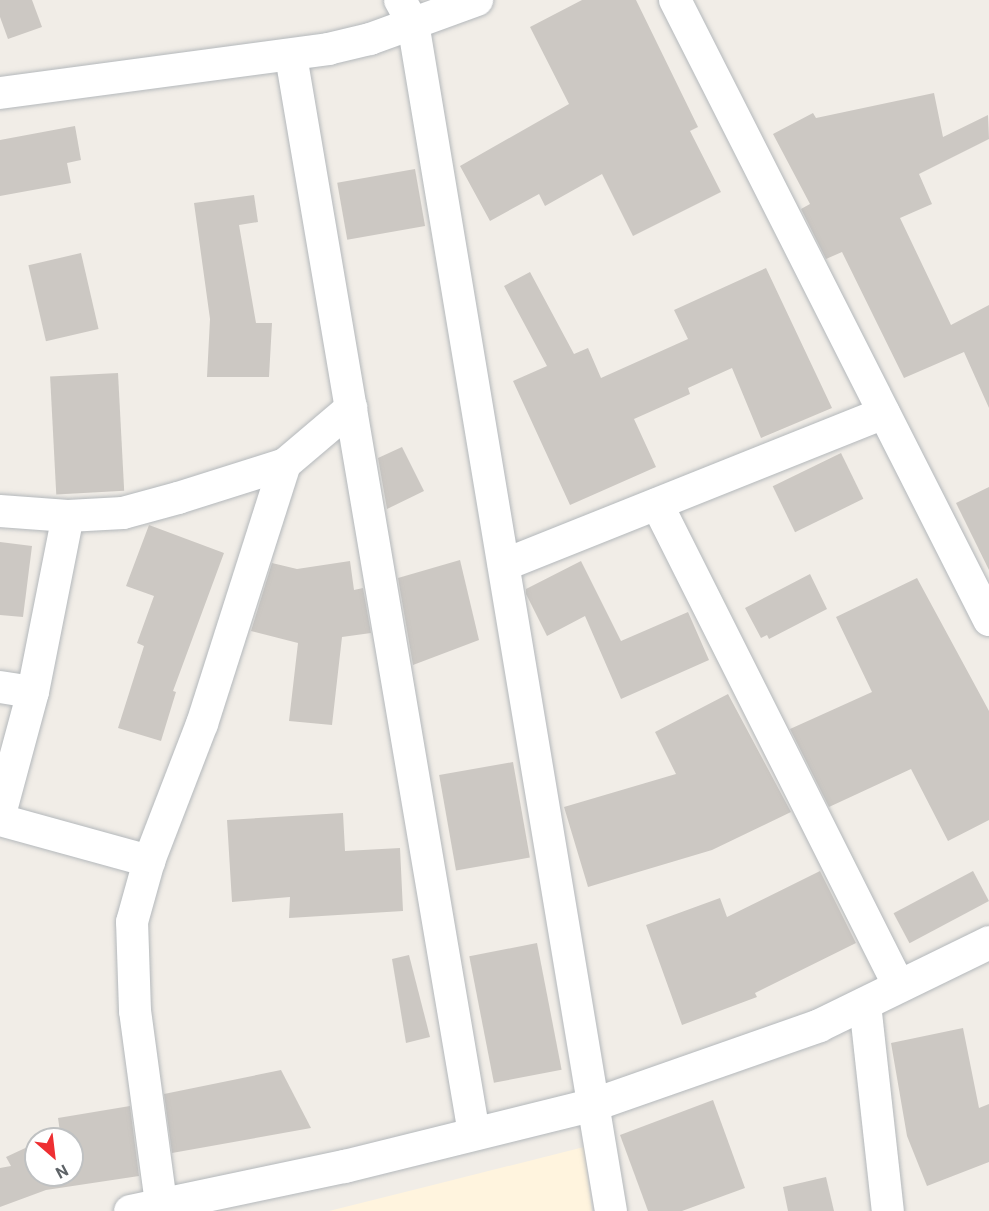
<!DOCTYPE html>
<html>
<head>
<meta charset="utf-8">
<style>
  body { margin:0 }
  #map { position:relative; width:989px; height:1211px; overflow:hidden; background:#f1ede7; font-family:Roboto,sans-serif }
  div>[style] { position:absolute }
  .commercial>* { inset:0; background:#fff4de }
  .building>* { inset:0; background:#ccc8c3; transform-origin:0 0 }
  .roads { filter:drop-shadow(0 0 2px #b4b8bb) drop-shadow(0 0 2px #b4b8bb) }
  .street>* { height:32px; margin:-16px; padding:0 16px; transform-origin:16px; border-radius:16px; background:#fff }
  .secondary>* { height:33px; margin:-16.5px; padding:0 16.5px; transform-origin:16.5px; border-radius:16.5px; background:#fff }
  span { translate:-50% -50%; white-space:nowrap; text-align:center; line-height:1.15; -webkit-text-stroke:5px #fff; paint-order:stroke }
  .north { position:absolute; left:24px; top:1127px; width:60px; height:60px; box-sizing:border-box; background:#fff; border:2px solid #bfc1c2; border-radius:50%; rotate:152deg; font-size:16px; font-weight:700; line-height:24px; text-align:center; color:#5e6367 }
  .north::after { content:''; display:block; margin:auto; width:21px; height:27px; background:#ee2f32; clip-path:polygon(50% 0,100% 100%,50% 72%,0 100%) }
</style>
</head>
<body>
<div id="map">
  <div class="commercial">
    <div style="clip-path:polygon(584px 1147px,592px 1211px,329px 1211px,433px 1185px)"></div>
  </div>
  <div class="building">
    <div style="clip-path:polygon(0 0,32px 0,42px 27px,8px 39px,0 17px)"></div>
    <div style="clip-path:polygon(582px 0,636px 0,698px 127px,690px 131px,721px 192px,633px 236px,602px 174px,545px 206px,539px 194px,490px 221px,460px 166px,569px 104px,530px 27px)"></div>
    <div style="clip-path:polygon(934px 93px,943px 137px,988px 115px,989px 139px,919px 174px,932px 204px,900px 218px,951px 325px,989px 305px,989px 408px,964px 352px,904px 378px,842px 252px,826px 259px,801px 209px,810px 204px,773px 134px,813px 113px,816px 118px)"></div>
    <div style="clip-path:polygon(75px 126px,81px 160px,67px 163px,71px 183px,0 196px,0 140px)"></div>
    <div style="left:415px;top:169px;width:58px;height:79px;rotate:80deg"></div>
    <div style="clip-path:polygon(254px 195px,258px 222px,239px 225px,256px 323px,272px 323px,269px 377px,207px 377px,210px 319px,194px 203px)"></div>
    <div style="left:81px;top:253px;width:78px;height:54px;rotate:77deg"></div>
    <div style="clip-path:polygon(766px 268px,832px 408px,761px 438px,732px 368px,688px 388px,690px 394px,634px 419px,656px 467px,570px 505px,513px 381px,547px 366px,504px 286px,530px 272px,574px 354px,588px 348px,601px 378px,688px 339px,674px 310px)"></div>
    <div style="left:118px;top:373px;width:118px;height:68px;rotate:87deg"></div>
    <div style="clip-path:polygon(402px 447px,424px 491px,387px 509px,378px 458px)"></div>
    <div style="left:841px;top:453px;width:51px;height:76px;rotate:64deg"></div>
    <div style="clip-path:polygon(989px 487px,989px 570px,956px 503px)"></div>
    <div style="clip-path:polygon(149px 525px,224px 553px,173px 691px,176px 692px,161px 741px,118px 728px,144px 646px,137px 643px,154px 596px,126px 586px)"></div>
    <div style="clip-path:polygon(0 542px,32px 546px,23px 617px,0 615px)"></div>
    <div style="clip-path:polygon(460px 560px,479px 640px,413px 665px,398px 578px)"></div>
    <div style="clip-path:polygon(350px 561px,354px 590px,363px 588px,371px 633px,342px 637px,332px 725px,289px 721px,298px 643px,251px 631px,272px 563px,297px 569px)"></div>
    <div style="clip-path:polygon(581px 561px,621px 641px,688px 612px,709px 660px,621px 699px,585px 616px,547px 636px,526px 594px,526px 589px)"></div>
    <div style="clip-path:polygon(810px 574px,827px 609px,769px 639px,767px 635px,761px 638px,745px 608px)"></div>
    <div style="clip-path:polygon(917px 578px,989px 711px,989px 820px,948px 841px,911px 769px,829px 807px,790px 729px,872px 692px,836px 617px)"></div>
    <div style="clip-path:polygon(728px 694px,791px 812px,712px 850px,588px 887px,564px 807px,676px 774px,655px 732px)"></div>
    <div style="left:513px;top:762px;width:97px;height:75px;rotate:80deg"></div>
    <div style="clip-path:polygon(343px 813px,345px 851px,400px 848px,403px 911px,289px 918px,290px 897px,232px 902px,227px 820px)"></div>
    <div style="clip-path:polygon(820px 871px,856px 943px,755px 993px,757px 997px,682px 1025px,646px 925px,720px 898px,727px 917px)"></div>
    <div style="left:973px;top:871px;width:34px;height:90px;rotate:62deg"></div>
    <div style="left:537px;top:943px;width:129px;height:69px;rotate:79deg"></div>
    <div style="clip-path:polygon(409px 955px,430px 1037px,406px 1043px,392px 959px)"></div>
    <div style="clip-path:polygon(963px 1028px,979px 1108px,989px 1104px,989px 1162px,927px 1186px,907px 1136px,891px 1043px)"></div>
    <div style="clip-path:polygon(281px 1070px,311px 1128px,172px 1153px,164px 1094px)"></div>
    <div style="clip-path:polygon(713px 1100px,745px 1188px,682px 1211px,648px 1211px,620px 1135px)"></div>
    <div style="clip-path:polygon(130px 1106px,139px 1176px,46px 1190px,0 1207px,0 1168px,11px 1166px,6px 1157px,36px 1143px,36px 1175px,72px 1175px,72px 1139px,44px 1139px,60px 1132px,58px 1118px)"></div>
    <div style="clip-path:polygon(826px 1177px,834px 1211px,788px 1211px,783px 1187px)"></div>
  </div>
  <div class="roads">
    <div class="street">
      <div style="left:400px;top:0;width:26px;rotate:61deg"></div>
      <div style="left:413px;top:23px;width:1204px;rotate:80.54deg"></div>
      <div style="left:675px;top:0;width:695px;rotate:63.14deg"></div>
      <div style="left:291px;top:56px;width:1092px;rotate:80.36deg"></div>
      <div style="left:0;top:93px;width:331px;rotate:-7.6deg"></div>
      <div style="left:328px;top:49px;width:43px;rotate:-13.4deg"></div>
      <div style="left:370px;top:39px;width:114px;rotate:-20deg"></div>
      <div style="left:657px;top:504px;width:539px;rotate:63.34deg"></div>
      <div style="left:0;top:511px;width:68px;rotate:4.2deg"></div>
      <div style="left:68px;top:516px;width:55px;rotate:-3.1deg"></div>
      <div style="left:123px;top:513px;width:57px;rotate:-15.3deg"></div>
      <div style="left:178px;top:498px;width:112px;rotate:-17.6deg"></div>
      <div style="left:285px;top:464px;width:87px;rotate:-40.3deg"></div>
      <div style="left:504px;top:565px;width:409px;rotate:-21.8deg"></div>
      <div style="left:0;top:687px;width:33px;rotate:9deg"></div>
      <div style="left:0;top:814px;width:126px;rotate:-74.9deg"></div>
      <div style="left:33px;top:692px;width:179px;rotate:-78.8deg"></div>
      <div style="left:0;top:820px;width:155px;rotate:15.4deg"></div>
      <div style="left:865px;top:1004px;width:208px;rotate:83.7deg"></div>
      <div style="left:161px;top:1203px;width:194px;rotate:-97.7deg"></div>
      <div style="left:135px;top:1011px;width:89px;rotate:-91.9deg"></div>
      <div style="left:132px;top:922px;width:63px;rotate:-74.4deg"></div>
      <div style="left:149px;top:861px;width:147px;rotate:-68.9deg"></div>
      <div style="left:202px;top:724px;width:273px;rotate:-72.3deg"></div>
    </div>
    <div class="secondary">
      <div style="left:130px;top:1211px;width:219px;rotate:-11.9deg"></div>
      <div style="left:344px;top:1166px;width:258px;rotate:-13.9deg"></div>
      <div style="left:594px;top:1104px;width:238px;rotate:-19.3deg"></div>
      <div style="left:819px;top:1025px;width:189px;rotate:-26deg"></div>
    </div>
  </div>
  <div class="north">N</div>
</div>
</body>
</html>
